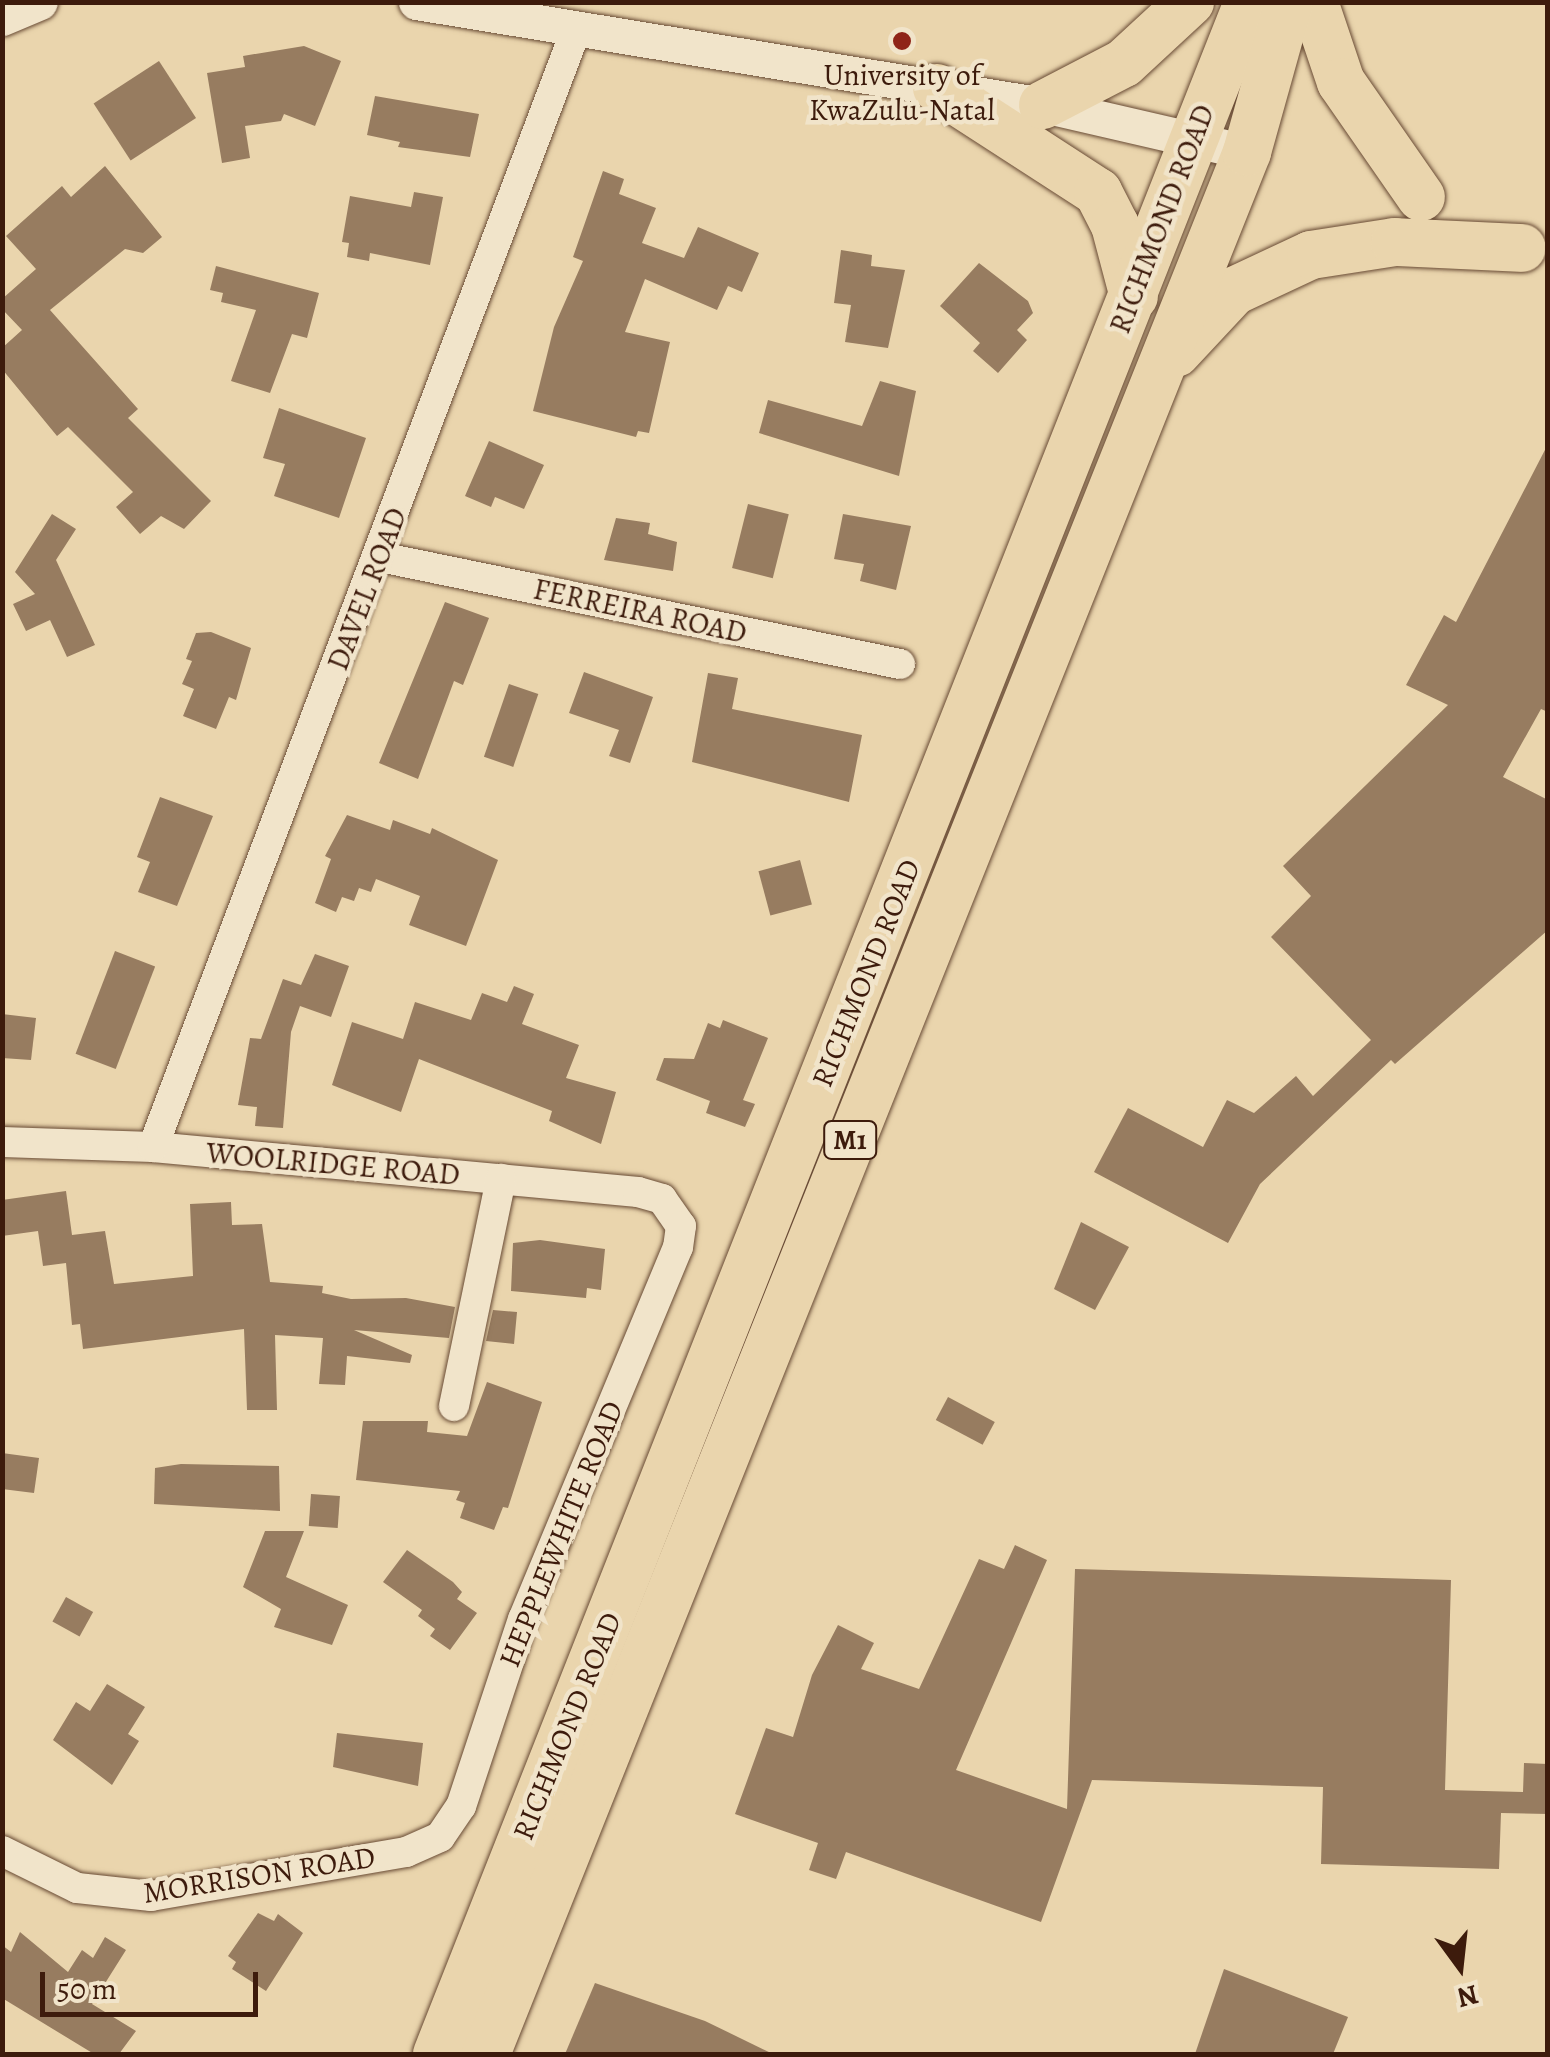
<!DOCTYPE html>
<html>
<head>
<meta charset="utf-8">
<style>
  body { margin:0 }
  #map { position:relative; width:1550px; height:2057px; overflow:hidden; background:#ead5ad; font-family:Alegreya,serif }
  div>[style] { position:absolute }
  .building>* { inset:0; background:#977c60; transform-origin:0 0 }
  .roads { filter:drop-shadow(0 0 2px #684a34) drop-shadow(0 0 2px #684a34) }
  .minor>* { height:30px; margin:-15px; padding:0 15px; transform-origin:15px; border-radius:15px; background:#f1e4ca }
  .tertiary>* { height:35px; margin:-17.5px; padding:0 17.5px; transform-origin:17.5px; border-radius:17.5px; background:#f1e4ca }
  .trunk>* { height:48px; margin:-24px; padding:0 24px; transform-origin:24px; border-radius:24px; background:#ead5ad }
  .dots>* { width:28px; height:28px; translate:-50% -50%; box-sizing:border-box; border:5px solid #f1e4ca; border-radius:50% }
  span { translate:-50% -50%; white-space:nowrap; text-align:center; line-height:1.15; -webkit-text-stroke:9px #f1e4ca; paint-order:stroke }
  .shield-label span { padding:2px 8px; background:#f1e4ca; border:2px solid; border-radius:8px; -webkit-text-stroke-width:0 }
  .shield-label { font-size:28px; color:#3d1b0c; font-weight:700 }
  .poi-label { font-size:30px; color:#3d1b0c }
  .street-label { font-size:30px; color:#3d1b0c }
  .frame { position:absolute; inset:0; border:5px solid #3d1b0c; pointer-events:none }
  .north { position:absolute; left:1410px; top:1917px; width:100px; height:100px; -webkit-text-stroke:8px #f1e4ca; paint-order:stroke; rotate:165deg; font-size:28px; font-weight:700; line-height:40px; text-align:center; color:#3d1b0c }
  .north::after { content:''; display:block; margin:auto; width:35px; height:45px; background:#3d1b0c; clip-path:polygon(50% 0,100% 100%,50% 72%,0 100%) }
  .scale { position:absolute; left:40px; top:1972px; width:218px; height:45px; box-sizing:border-box; border:5px solid #3d1b0c; border-top:0; padding-left:12px; font-size:30px; line-height:35px; white-space:nowrap; color:#3d1b0c; -webkit-text-stroke:8px #f1e4ca; paint-order:stroke }
</style>
</head>
<body>
<div id="map">
  <div class="building">
    <div style="clip-path:polygon(304px 46px,341px 61px,315px 126px,284px 114px,281px 121px,245px 126px,250px 158px,222px 163px,207px 73px,245px 67px,243px 56px)"></div>
    <div style="left:159px;top:61px;width:68px;height:78px;rotate:57deg"></div>
    <div style="clip-path:polygon(375px 96px,479px 114px,470px 157px,398px 147px,400px 142px,367px 135px)"></div>
    <div style="clip-path:polygon(105px 166px,162px 237px,143px 253px,125px 249px,50px 310px,138px 409px,128px 418px,211px 501px,184px 529px,161px 516px,140px 534px,116px 507px,133px 492px,68px 427px,57px 436px,2px 369px,2px 348px,22px 330px,2px 309px,2px 299px,36px 269px,6px 236px,62px 186px,71px 197px)"></div>
    <div style="clip-path:polygon(603px 171px,624px 179px,619px 194px,656px 208px,642px 243px,684px 258px,698px 227px,759px 253px,742px 292px,728px 286px,717px 310px,645px 279px,625px 332px,670px 342px,649px 433px,638px 431px,636px 437px,533px 411px,554px 327px,583px 261px,573px 257px)"></div>
    <div style="clip-path:polygon(414px 192px,443px 197px,430px 265px,370px 253px,369px 261px,347px 257px,349px 243px,342px 242px,350px 196px,411px 207px)"></div>
    <div style="clip-path:polygon(841px 250px,872px 255px,871px 266px,905px 270px,888px 348px,845px 342px,851px 305px,834px 303px)"></div>
    <div style="clip-path:polygon(979px 263px,1028px 301px,1033px 313px,1017px 330px,1027px 340px,998px 373px,973px 351px,980px 343px,940px 306px)"></div>
    <div style="clip-path:polygon(216px 266px,319px 293px,307px 338px,292px 334px,270px 393px,231px 381px,256px 310px,221px 302px,223px 293px,210px 290px)"></div>
    <div style="clip-path:polygon(880px 381px,916px 391px,899px 476px,759px 433px,768px 400px,862px 426px)"></div>
    <div style="clip-path:polygon(279px 408px,366px 438px,339px 518px,274px 496px,285px 464px,263px 458px)"></div>
    <div style="clip-path:polygon(489px 441px,544px 465px,524px 509px,495px 497px,491px 507px,465px 496px)"></div>
    <div style="clip-path:polygon(1548px 444px,1548px 712px,1541px 709px,1503px 777px,1548px 800px,1548px 930px,1395px 1064px,1391px 1060px,1260px 1184px,1228px 1243px,1094px 1172px,1128px 1108px,1203px 1147px,1227px 1100px,1254px 1113px,1296px 1076px,1313px 1096px,1371px 1040px,1271px 937px,1311px 896px,1283px 866px,1448px 705px,1406px 685px,1444px 615px,1456px 622px)"></div>
    <div style="left:748px;top:504px;width:42px;height:66px;rotate:14deg"></div>
    <div style="clip-path:polygon(52px 514px,76px 529px,56px 560px,95px 645px,67px 657px,50px 620px,26px 631px,13px 604px,35px 594px,15px 572px)"></div>
    <div style="clip-path:polygon(843px 514px,911px 526px,896px 590px,860px 581px,864px 564px,834px 559px)"></div>
    <div style="clip-path:polygon(616px 518px,650px 523px,648px 534px,677px 542px,673px 571px,604px 560px)"></div>
    <div style="clip-path:polygon(445px 602px,489px 618px,463px 685px,454px 681px,418px 779px,379px 763px)"></div>
    <div style="clip-path:polygon(211px 632px,251px 648px,236px 700px,229px 697px,216px 729px,183px 716px,194px 689px,182px 684px,192px 661px,186px 659px,196px 633px)"></div>
    <div style="clip-path:polygon(584px 672px,653px 697px,630px 763px,609px 756px,619px 730px,569px 713px)"></div>
    <div style="clip-path:polygon(708px 673px,738px 678px,732px 709px,862px 735px,849px 802px,692px 762px)"></div>
    <div style="left:509px;top:684px;width:31px;height:77px;rotate:19deg"></div>
    <div style="clip-path:polygon(160px 797px,213px 816px,177px 906px,138px 892px,150px 862px,137px 857px)"></div>
    <div style="clip-path:polygon(347px 815px,390px 830px,393px 820px,430px 834px,432px 828px,498px 860px,466px 946px,409px 925px,420px 896px,376px 879px,371px 892px,359px 888px,354px 901px,342px 897px,336px 912px,315px 903px,331px 859px,325px 856px)"></div>
    <div style="left:800px;top:860px;width:46px;height:43px;rotate:75deg"></div>
    <div style="left:115px;top:951px;width:43px;height:110px;rotate:21deg"></div>
    <div style="clip-path:polygon(315px 954px,349px 966px,331px 1017px,300px 1006px,291px 1032px,283px 1128px,255px 1126px,257px 1107px,238px 1105px,250px 1038px,261px 1039px,283px 979px,301px 985px)"></div>
    <div style="clip-path:polygon(514px 986px,534px 994px,522px 1024px,579px 1045px,566px 1078px,616px 1092px,601px 1144px,549px 1121px,552px 1111px,419px 1059px,401px 1112px,332px 1085px,352px 1022px,403px 1039px,415px 1002px,471px 1020px,482px 993px,507px 1002px)"></div>
    <div style="clip-path:polygon(2px 1014px,36px 1018px,31px 1060px,2px 1058px)"></div>
    <div style="clip-path:polygon(723px 1020px,768px 1038px,743px 1100px,755px 1104px,745px 1127px,706px 1113px,710px 1101px,656px 1080px,664px 1058px,694px 1059px,708px 1023px,720px 1028px)"></div>
    <div style="clip-path:polygon(66px 1191px,72px 1235px,105px 1231px,114px 1284px,193px 1276px,190px 1204px,231px 1202px,232px 1225px,262px 1224px,270px 1282px,323px 1286px,322px 1293px,351px 1299px,406px 1298px,455px 1307px,449px 1338px,354px 1330px,412px 1355px,410px 1363px,347px 1356px,345px 1385px,319px 1384px,323px 1338px,275px 1335px,277px 1410px,247px 1410px,244px 1329px,83px 1349px,80px 1324px,72px 1325px,66px 1263px,43px 1266px,38px 1231px,2px 1236px,2px 1200px)"></div>
    <div style="clip-path:polygon(1081px 1222px,1129px 1247px,1095px 1310px,1054px 1289px)"></div>
    <div style="clip-path:polygon(540px 1240px,605px 1249px,601px 1290px,587px 1288px,586px 1298px,511px 1291px,513px 1243px)"></div>
    <div style="clip-path:polygon(493px 1310px,517px 1312px,514px 1344px,486px 1341px)"></div>
    <div style="clip-path:polygon(487px 1382px,542px 1402px,508px 1508px,503px 1507px,494px 1530px,460px 1518px,465px 1503px,456px 1500px,460px 1491px,356px 1480px,363px 1421px,428px 1421px,427px 1432px,467px 1436px)"></div>
    <div style="left:948px;top:1397px;width:53px;height:26px;rotate:28deg"></div>
    <div style="clip-path:polygon(2px 1453px,39px 1458px,34px 1493px,2px 1489px)"></div>
    <div style="clip-path:polygon(181px 1464px,279px 1466px,280px 1511px,154px 1504px,155px 1468px)"></div>
    <div style="left:311px;top:1494px;width:29px;height:32px;rotate:4deg"></div>
    <div style="clip-path:polygon(265px 1531px,304px 1531px,286px 1577px,348px 1605px,332px 1645px,274px 1627px,281px 1609px,243px 1587px)"></div>
    <div style="clip-path:polygon(1015px 1545px,1047px 1560px,956px 1770px,1067px 1809px,1075px 1569px,1451px 1580px,1445px 1790px,1523px 1792px,1524px 1763px,1548px 1764px,1548px 1814px,1501px 1813px,1499px 1869px,1321px 1864px,1323px 1787px,1092px 1780px,1041px 1922px,846px 1852px,836px 1879px,809px 1870px,818px 1843px,735px 1814px,766px 1728px,793px 1737px,812px 1675px,838px 1625px,874px 1643px,861px 1669px,919px 1689px,979px 1559px,1004px 1569px)"></div>
    <div style="clip-path:polygon(407px 1550px,453px 1582px,462px 1592px,457px 1599px,477px 1613px,450px 1650px,430px 1636px,435px 1629px,418px 1616px,422px 1610px,383px 1582px)"></div>
    <div style="left:66px;top:1597px;width:31px;height:28px;rotate:29deg"></div>
    <div style="clip-path:polygon(107px 1684px,145px 1707px,128px 1734px,139px 1741px,112px 1785px,53px 1740px,76px 1702px,90px 1711px)"></div>
    <div style="clip-path:polygon(337px 1733px,423px 1743px,418px 1786px,333px 1767px)"></div>
    <div style="clip-path:polygon(258px 1913px,274px 1921px,278px 1914px,303px 1933px,266px 1991px,232px 1969px,236px 1962px,228px 1956px)"></div>
    <div style="clip-path:polygon(20px 1932px,68px 1972px,82px 1950px,93px 1958px,105px 1937px,126px 1950px,92px 2004px,136px 2031px,119px 2054px,94px 2054px,2px 1998px,2px 1945px,11px 1952px)"></div>
    <div style="clip-path:polygon(1224px 1969px,1348px 2017px,1333px 2054px,1195px 2054px)"></div>
    <div style="clip-path:polygon(595px 1983px,705px 2021px,773px 2054px,565px 2054px)"></div>
  </div>
  <div class="roads">
    <div class="minor">
      <div style="left:380px;top:557px;width:531px;rotate:11.63deg"></div>
      <div style="left:2px;top:1142px;width:151px;rotate:1.9deg"></div>
      <div style="left:153px;top:1147px;width:487px;rotate:5.3deg"></div>
      <div style="left:638px;top:1192px;width:25px;rotate:16deg"></div>
      <div style="left:662px;top:1199px;width:33px;rotate:55deg"></div>
      <div style="left:681px;top:1226px;width:21px;rotate:98deg"></div>
      <div style="left:678px;top:1247px;width:403px;rotate:112.6deg"></div>
      <div style="left:523px;top:1619px;width:197px;rotate:108.3deg"></div>
      <div style="left:461px;top:1806px;width:37px;rotate:124deg"></div>
      <div style="left:440px;top:1837px;width:37px;rotate:156deg"></div>
      <div style="left:406px;top:1852px;width:259px;rotate:170.2deg"></div>
      <div style="left:151px;top:1896px;width:74px;rotate:-173.8deg"></div>
      <div style="left:77px;top:1888px;width:84px;rotate:-153.7deg"></div>
      <div style="left:153px;top:1147px;width:1194px;rotate:-69.26deg"></div>
      <div style="left:454px;top:1406px;width:232px;rotate:-78.3deg"></div>
    </div>
    <div class="tertiary">
      <div style="left:416px;top:2px;width:635px;rotate:9.33deg"></div>
      <div style="left:1043px;top:105px;width:209px;rotate:13deg"></div>
      <div style="left:2px;top:18px;width:41px;rotate:-22.8deg"></div>
    </div>
    <div class="trunk">
      <div style="left:1314px;top:2px;width:84px;rotate:71.4deg"></div>
      <div style="left:1341px;top:82px;width:140px;rotate:55.2deg"></div>
      <div style="left:937px;top:88px;width:192px;rotate:32.9deg"></div>
      <div style="left:1098px;top:192px;width:37px;rotate:63deg"></div>
      <div style="left:1115px;top:225px;width:74px;rotate:75.2deg"></div>
      <div style="left:1043px;top:105px;width:91px;rotate:-27.4deg"></div>
      <div style="left:1124px;top:63px;width:90px;rotate:-42.7deg"></div>
      <div style="left:1176px;top:353px;width:85px;rotate:-46.9deg"></div>
      <div style="left:1234px;top:291px;width:85px;rotate:-25.1deg"></div>
      <div style="left:1311px;top:255px;width:85px;rotate:-8.8deg"></div>
      <div style="left:1395px;top:242px;width:127px;rotate:2.7deg"></div>
      <div style="left:437px;top:2054px;width:2206px;rotate:-68.43deg"></div>
      <div style="left:486px;top:2054px;width:2049px;rotate:-68.19deg"></div>
      <div style="left:1247px;top:152px;width:156px;rotate:-74.4deg"></div>
    </div>
  </div>
  <div class="dots">
    <div style="left:902px;top:41px;background:#8f2418"></div>
  </div>
  <div class="shield-label">
    <span style="left:850px;top:1140px">M1</span>
  </div>
  <div class="poi-label">
    <span style="left:902px;top:92px">University of<br>KwaZulu-Natal</span>
  </div>
  <div class="street-label">
    <span style="left:1162px;top:219px;rotate:-69deg">RICHMOND ROAD</span>
    <span style="left:367px;top:589px;rotate:-69deg">DAVEL ROAD</span>
    <span style="left:640px;top:611px;rotate:12deg">FERREIRA ROAD</span>
    <span style="left:866px;top:973px;rotate:-68deg">RICHMOND ROAD</span>
    <span style="left:333px;top:1164px;rotate:5deg">WOOLRIDGE ROAD</span>
    <span style="left:561px;top:1534px;rotate:-68deg">HEPPLEWHITE ROAD</span>
    <span style="left:567px;top:1726px;rotate:-68deg">RICHMOND ROAD</span>
    <span style="left:259px;top:1875px;rotate:-9deg">MORRISON ROAD</span>
  </div>
  <div class="frame"></div>
  <div class="north">N</div>
  <div class="scale">50 m</div>
</div>
</body>
</html>
